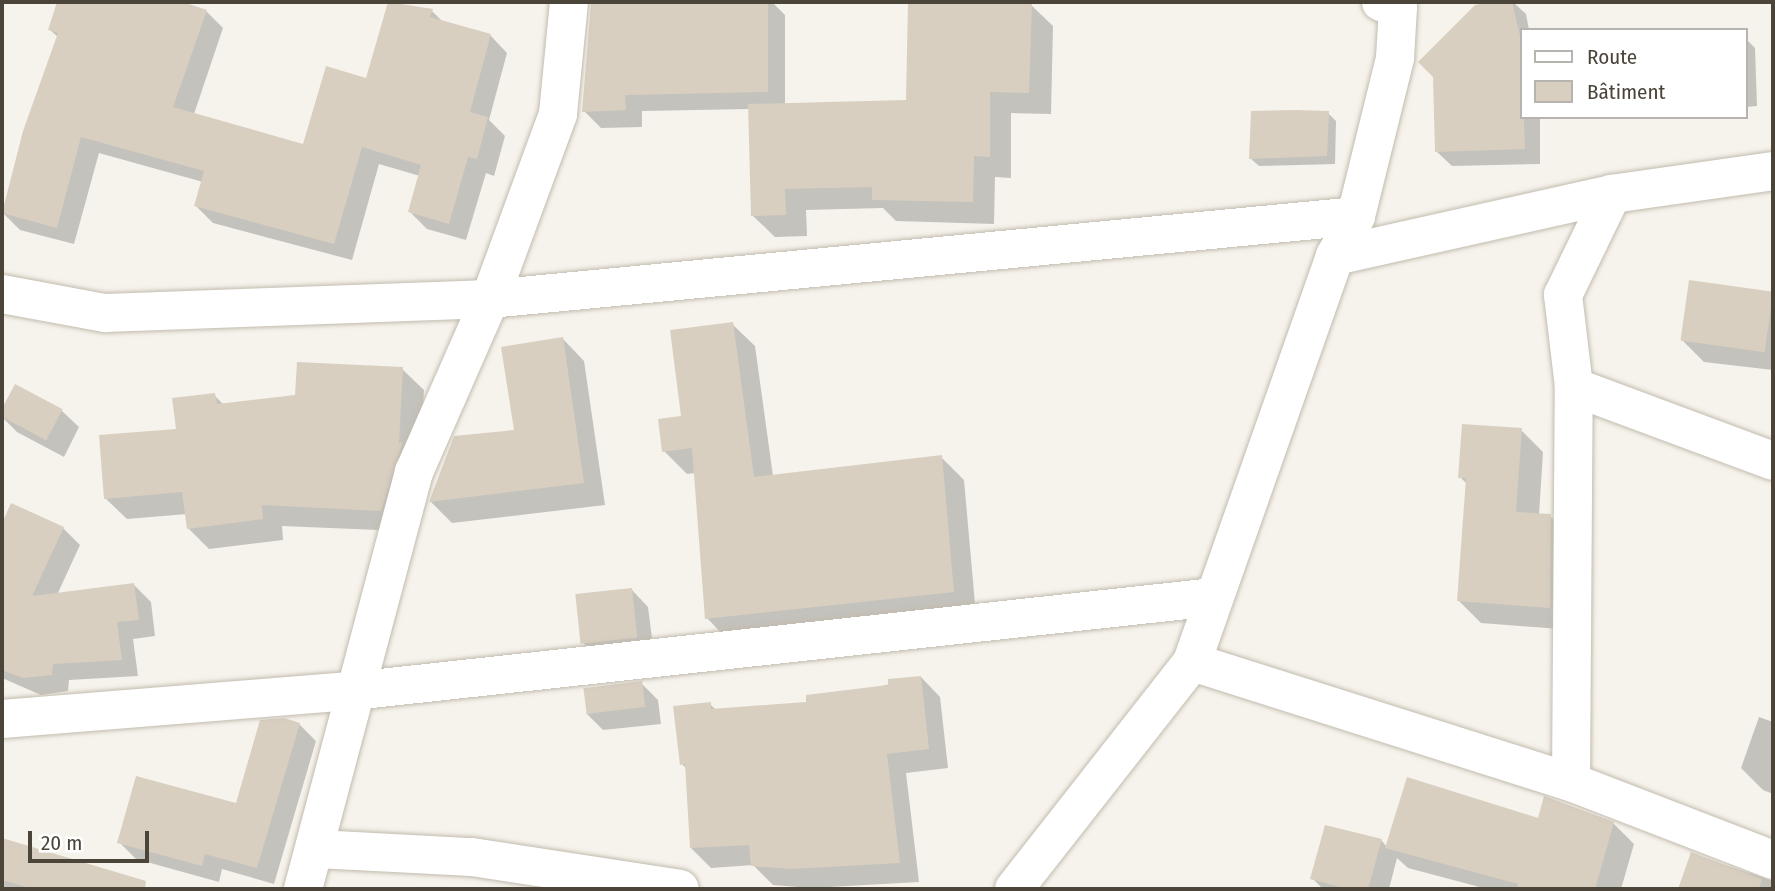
<!DOCTYPE html>
<html>
<head>
<meta charset="utf-8">
<style>
  body { margin:0 }
  #map { position:relative; width:1775px; height:891px; overflow:hidden; background:#f6f3ec; font-family:"Fira Sans Condensed",sans-serif }
  div>[style] { position:absolute }
  .shadow>* { inset:0; background:#0003 }
  .building>* { inset:0; background:#d8cfc1; transform-origin:0 0 }
  .roads { filter:drop-shadow(0 0 2px #c2bbae) drop-shadow(0 0 2px #c2bbae) }
  .minor>* { height:38px; margin:-19px; padding:0 19px; transform-origin:19px; border-radius:19px; background:#fff }
  span { translate:-50% -50%; white-space:nowrap; text-align:center; line-height:1.15; -webkit-text-stroke:6px #fff; paint-order:stroke }
  .frame { position:absolute; inset:0; border:4px solid #4b4439; pointer-events:none }
  .legend { position:absolute; left:1520px; top:28px; width:228px; height:91px; box-sizing:border-box; background:#fff; border:2px solid #b7b4b0; margin:0; padding:9px 12px; list-style:none; font-size:21px; color:#4b4439 }
  .legend li { display:flex; align-items:center; gap:14px; height:35px }
  .legend b { width:35px; border:2px solid #b7b4b0 }
  .scale { position:absolute; left:28px; top:831px; width:121px; height:32px; box-sizing:border-box; border:4px solid #4b4439; border-top:0; padding-left:9px; font-size:21px; line-height:24px; white-space:nowrap; color:#4b4439; -webkit-text-stroke:5px #fff; paint-order:stroke }
</style>
</head>
<body>
<div id="map">
  <div class="shadow">
    <div style="clip-path:polygon(59px 2px,159px 2px,206px 11px,223px 28px,194px 114px,304px 146px,367px 80px,390px 2px,432px 11px,443px 22px,490px 35px,507px 53px,489px 120px,505px 136px,494px 176px,486px 173px,466px 240px,427px 229px,410px 212px,420px 176px,379px 164px,352px 260px,213px 223px,196px 206px,203px 182px,99px 153px,74px 244px,20px 230px,3px 213px,58px 37px,50px 30px)"></div>
    <div style="clip-path:polygon(655px 2px,772px 2px,785px 15px,785px 105px,907px 102px,910px 2px,1031px 5px,1053px 26px,1051px 114px,1011px 113px,1011px 178px,995px 177px,994px 224px,896px 221px,883px 208px,806px 210px,807px 236px,775px 237px,753px 216px,749px 109px,642px 111px,642px 127px,601px 128px,584px 111px,592px 5px)"></div>
    <div style="clip-path:polygon(1497px 2px,1513px 2px,1526px 14px,1529px 30px,1521px 30px,1521px 117px,1540px 117px,1540px 164px,1452px 166px,1436px 151px,1476px 7px)"></div>
    <div style="clip-path:polygon(1745px 38px,1755px 48px,1757px 106px,1745px 107px)"></div>
    <div style="clip-path:polygon(1328px 113px,1336px 121px,1335px 164px,1259px 166px,1250px 158px)"></div>
    <div style="clip-path:polygon(1690px 282px,1773px 294px,1773px 370px,1704px 362px,1682px 340px)"></div>
    <div style="clip-path:polygon(732px 324px,755px 346px,773px 476px,941px 457px,964px 480px,976px 615px,729px 641px,707px 618px,695px 473px,687px 474px,664px 451px)"></div>
    <div style="clip-path:polygon(563px 339px,584px 361px,605px 505px,452px 523px,431px 502px,455px 438px,516px 431px)"></div>
    <div style="clip-path:polygon(402px 369px,424px 390px,420px 461px,402px 531px,282px 526px,283px 540px,209px 549px,188px 528px,187px 514px,127px 519px,105px 498px,214px 395px,224px 405px,297px 396px)"></div>
    <div style="clip-path:polygon(15px 386px,62px 411px,79px 427px,64px 457px,17px 432px,2px 417px)"></div>
    <div style="clip-path:polygon(1521px 430px,1543px 452px,1539px 515px,1550px 516px,1573px 539px,1572px 630px,1481px 623px,1458px 600px,1468px 485px,1460px 477px)"></div>
    <div style="clip-path:polygon(12px 505px,63px 528px,80px 545px,57px 595px,134px 585px,151px 602px,155px 636px,133px 639px,138px 676px,69px 680px,68px 691px,41px 695px,2px 678px,2px 527px)"></div>
    <div style="clip-path:polygon(632px 590px,648px 607px,654px 654px,600px 660px,583px 643px)"></div>
    <div style="clip-path:polygon(921px 677px,940px 697px,948px 768px,906px 773px,919px 882px,811px 888px,773px 885px,753px 865px,711px 868px,691px 848px,687px 769px,682px 764px,710px 704px,717px 711px,808px 703px)"></div>
    <div style="clip-path:polygon(641px 683px,658px 700px,661px 724px,603px 730px,586px 713px)"></div>
    <div style="clip-path:polygon(1759px 717px,1773px 722px,1773px 794px,1763px 790px,1741px 768px)"></div>
    <div style="clip-path:polygon(299px 724px,316px 741px,274px 884px,222px 869px,219px 882px,136px 859px,119px 842px,237px 805px)"></div>
    <div style="clip-path:polygon(1545px 799px,1614px 824px,1634px 844px,1621px 889px,1487px 889px,1408px 868px,1397px 858px,1389px 889px,1323px 889px,1312px 878px,1381px 840px,1387px 847px,1539px 820px)"></div>
    <div style="clip-path:polygon(2px 839px,105px 871px,122px 889px,2px 889px)"></div>
    <div style="clip-path:polygon(1692px 854px,1773px 881px,1773px 889px,1680px 889px)"></div>
  </div>
  <div class="building">
    <div style="clip-path:polygon(57px 2px,183px 2px,207px 10px,173px 107px,303px 144px,326px 66px,366px 78px,388px 2px,433px 9px,430px 17px,491px 34px,470px 112px,488px 117px,477px 159px,468px 157px,449px 224px,408px 212px,421px 165px,362px 147px,334px 244px,194px 206px,204px 171px,81px 137px,57px 228px,2px 213px,23px 131px,58px 33px,48px 30px)"></div>
    <div style="clip-path:polygon(768px 2px,768px 92px,625px 95px,626px 110px,582px 112px,591px 4px)"></div>
    <div style="clip-path:polygon(908px 2px,1032px 3px,1029px 93px,990px 92px,990px 157px,974px 156px,973px 202px,872px 200px,872px 187px,785px 189px,786px 215px,751px 216px,748px 104px,906px 100px)"></div>
    <div style="clip-path:polygon(1490px 2px,1512px 2px,1521px 40px,1525px 149px,1435px 152px,1433px 77px,1418px 62px,1475px 5px)"></div>
    <div style="clip-path:polygon(1296px 110px,1329px 111px,1327px 156px,1249px 159px,1251px 111px)"></div>
    <div style="left:1689px;top:280px;width:85px;height:61px;rotate:8deg"></div>
    <div style="clip-path:polygon(733px 322px,754px 477px,942px 455px,954px 592px,705px 619px,692px 448px,662px 452px,658px 419px,681px 416px,670px 330px)"></div>
    <div style="clip-path:polygon(563px 337px,584px 483px,429px 502px,454px 436px,514px 430px,501px 347px)"></div>
    <div style="clip-path:polygon(297px 362px,403px 367px,399px 443px,403px 442px,381px 511px,262px 505px,263px 519px,187px 529px,182px 492px,104px 499px,99px 435px,176px 429px,172px 398px,215px 393px,217px 404px,295px 395px)"></div>
    <div style="left:15px;top:384px;width:54px;height:35px;rotate:28deg"></div>
    <div style="clip-path:polygon(1462px 424px,1522px 428px,1516px 512px,1551px 514px,1550px 608px,1457px 601px,1466px 478px,1458px 478px)"></div>
    <div style="clip-path:polygon(11px 503px,64px 527px,32px 596px,134px 583px,139px 620px,117px 622px,122px 660px,53px 664px,52px 675px,23px 678px,2px 670px,2px 523px)"></div>
    <div style="left:632px;top:588px;width:50px;height:57px;rotate:84deg"></div>
    <div style="clip-path:polygon(921px 676px,929px 749px,887px 754px,900px 863px,790px 869px,751px 866px,749px 845px,690px 848px,685px 764px,680px 765px,673px 706px,711px 702px,711px 709px,806px 702px,806px 695px,888px 685px,888px 679px)"></div>
    <div style="left:642px;top:681px;width:26px;height:59px;rotate:83deg"></div>
    <div style="clip-path:polygon(284px 718px,300px 723px,257px 868px,205px 854px,202px 866px,117px 843px,136px 776px,236px 803px,260px 720px)"></div>
    <div style="clip-path:polygon(1407px 777px,1538px 818px,1544px 796px,1614px 822px,1595px 889px,1517px 889px,1518px 884px,1385px 848px)"></div>
    <div style="clip-path:polygon(1325px 825px,1382px 839px,1368px 889px,1348px 889px,1310px 879px)"></div>
    <div style="clip-path:polygon(2px 838px,146px 881px,145px 889px,33px 889px,2px 880px)"></div>
    <div style="clip-path:polygon(1691px 852px,1762px 879px,1759px 889px,1678px 889px)"></div>
  </div>
  <div class="roads">
    <div class="minor">
      <div style="left:1335px;top:256px;width:284px;rotate:-12.6deg"></div>
      <div style="left:1612px;top:194px;width:163px;rotate:-8.1deg"></div>
      <div style="left:2px;top:294px;width:105px;rotate:10.5deg"></div>
      <div style="left:105px;top:313px;width:385px;rotate:-2.1deg"></div>
      <div style="left:490px;top:299px;width:870px;rotate:-5.47deg"></div>
      <div style="left:1574px;top:387px;width:212px;rotate:20.4deg"></div>
      <div style="left:1192px;top:662px;width:398px;rotate:17.6deg"></div>
      <div style="left:1571px;top:782px;width:217px;rotate:21.1deg"></div>
      <div style="left:2px;top:719px;width:352px;rotate:-4.6deg"></div>
      <div style="left:353px;top:691px;width:866px;rotate:-6.23deg"></div>
      <div style="left:1571px;top:782px;width:395px;rotate:-89.6deg"></div>
      <div style="left:1574px;top:387px;width:93px;rotate:-96.8deg"></div>
      <div style="left:1563px;top:295px;width:112px;rotate:-64.1deg"></div>
      <div style="left:317px;top:849px;width:155px;rotate:3deg"></div>
      <div style="left:472px;top:857px;width:210px;rotate:8.7deg"></div>
      <div style="left:303px;top:889px;width:432px;rotate:-75.1deg"></div>
      <div style="left:414px;top:472px;width:189px;rotate:-66.3deg"></div>
      <div style="left:490px;top:299px;width:197px;rotate:-69.8deg"></div>
      <div style="left:558px;top:114px;width:113px;rotate:-84.4deg"></div>
      <div style="left:1014px;top:889px;width:288px;rotate:-51.9deg"></div>
      <div style="left:1192px;top:662px;width:430px;rotate:-70.6deg"></div>
      <div style="left:1335px;top:256px;width:45px;rotate:-62.3deg"></div>
      <div style="left:1356px;top:216px;width:163px;rotate:-76.1deg"></div>
      <div style="left:1395px;top:58px;width:50px;rotate:-86.6deg"></div>
      <div style="left:1398px;top:8px;width:18px;rotate:-161deg"></div>
    </div>
  </div>
  <div class="frame"></div>
  <ul class="legend">
  <li><b style="height:9px;background:#fff"></b>Route</li>
  <li><b style="height:19px;background:#d8cfc1"></b>Bâtiment</li>
  </ul>
  <div class="scale">20 m</div>
</div>
</body>
</html>
